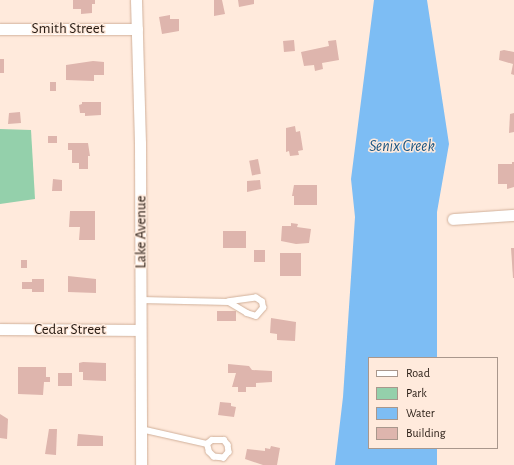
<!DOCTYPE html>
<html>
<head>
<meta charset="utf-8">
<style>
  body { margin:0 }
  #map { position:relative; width:514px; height:465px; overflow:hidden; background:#ffeadc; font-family:"Alegreya Sans",sans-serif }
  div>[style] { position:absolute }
  .green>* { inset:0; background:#94d0ab }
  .water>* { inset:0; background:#7dbdf4 }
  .building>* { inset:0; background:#deb5ad; transform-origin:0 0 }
  .roads { filter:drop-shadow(0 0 1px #d1b09a) drop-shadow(0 0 1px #d1b09a) }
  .service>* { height:5.5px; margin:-2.75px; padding:0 2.75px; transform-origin:2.75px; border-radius:2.75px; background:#fff }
  .minor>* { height:11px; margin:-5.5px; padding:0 5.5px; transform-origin:5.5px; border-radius:5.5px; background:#fff }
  span { translate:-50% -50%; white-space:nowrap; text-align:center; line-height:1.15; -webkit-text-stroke:3px #ffeadc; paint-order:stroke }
  .street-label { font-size:15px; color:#271b13 }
  .water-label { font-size:16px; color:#1a5683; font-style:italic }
  .legend { position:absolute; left:368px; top:357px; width:130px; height:92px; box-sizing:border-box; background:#ffeadc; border:1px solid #a9978c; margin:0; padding:5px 7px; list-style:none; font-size:12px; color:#271b13 }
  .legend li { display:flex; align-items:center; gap:8px; height:20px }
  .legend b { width:20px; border:1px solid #a9978c }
</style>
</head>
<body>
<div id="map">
  <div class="green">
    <div style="clip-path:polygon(0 129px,31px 130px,35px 199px,0 204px)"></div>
  </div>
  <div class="water">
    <div style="clip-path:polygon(374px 0,427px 0,449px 144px,437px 212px,437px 358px,369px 358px,369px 448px,437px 448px,437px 465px,335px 465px,343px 397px,355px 217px,351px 179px)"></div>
  </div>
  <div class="building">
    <div style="clip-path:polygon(73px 0,95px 0,95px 4px,92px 4px,92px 13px,81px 14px,81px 9px,73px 9px)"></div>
    <div style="clip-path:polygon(214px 0,222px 0,225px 14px,214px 16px)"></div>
    <div style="clip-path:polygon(238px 0,254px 0,254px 4px,239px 7px)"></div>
    <div style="clip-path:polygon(170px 15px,170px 19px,179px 19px,179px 31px,162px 34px,159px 17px)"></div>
    <div style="left:294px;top:40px;width:11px;height:11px;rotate:85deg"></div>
    <div style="clip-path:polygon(336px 40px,339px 60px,322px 63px,323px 69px,315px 71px,314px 65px,304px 66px,301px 52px,329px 46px,328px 41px)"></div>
    <div style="clip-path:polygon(504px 50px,514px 52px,514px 75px,511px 74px,513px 64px,499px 60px,500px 51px)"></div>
    <div style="left:0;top:59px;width:4px;height:14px"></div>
    <div style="clip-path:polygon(93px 61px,104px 62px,104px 75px,94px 75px,94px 81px,66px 80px,66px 65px)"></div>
    <div style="left:50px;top:82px;width:6px;height:9px"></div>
    <div style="clip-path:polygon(82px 102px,101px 102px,101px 115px,85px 116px,85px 113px,80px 113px,79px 105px,82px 104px)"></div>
    <div style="clip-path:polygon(20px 112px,21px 123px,8px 124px,9px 113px)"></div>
    <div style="clip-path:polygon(514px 113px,514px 132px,509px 133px,510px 114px)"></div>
    <div style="clip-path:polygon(295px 126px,296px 132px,300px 131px,303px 150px,298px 151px,299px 155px,290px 156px,289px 151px,286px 152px,286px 128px)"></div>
    <div style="left:48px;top:136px;width:9px;height:7px"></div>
    <div style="clip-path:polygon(68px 143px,88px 143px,90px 156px,88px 156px,88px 169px,79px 169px,79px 163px,72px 163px,72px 150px,68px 150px)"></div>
    <div style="left:258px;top:159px;width:15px;height:9px;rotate:79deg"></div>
    <div style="clip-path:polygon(512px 162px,514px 162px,514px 187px,507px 189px,507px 184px,498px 184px,498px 164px,512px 164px)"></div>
    <div style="clip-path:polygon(53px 179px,62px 180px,62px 191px,52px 191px)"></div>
    <div style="clip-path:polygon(260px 180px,261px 189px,247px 192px,247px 181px)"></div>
    <div style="clip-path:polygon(294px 185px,317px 185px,317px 205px,294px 205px,294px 196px,292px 196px)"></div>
    <div style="clip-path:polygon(70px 211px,95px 211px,95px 240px,79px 240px,80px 227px,69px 227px)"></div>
    <div style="clip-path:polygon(291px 223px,298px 224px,297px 227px,311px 229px,309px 243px,296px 244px,281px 241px,282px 226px,291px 226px)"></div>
    <div style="left:223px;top:231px;width:23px;height:17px"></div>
    <div style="clip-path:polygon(511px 248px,514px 248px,514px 278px,513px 278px)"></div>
    <div style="left:254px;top:250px;width:11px;height:12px"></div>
    <div style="left:280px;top:253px;width:21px;height:23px"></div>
    <div style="left:21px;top:260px;width:6px;height:8px"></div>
    <div style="clip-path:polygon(68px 276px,96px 279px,96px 293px,68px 292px)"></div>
    <div style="clip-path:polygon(32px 279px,44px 279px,44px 292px,32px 292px,32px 289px,22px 289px,22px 282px,32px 282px)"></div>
    <div style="left:217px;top:311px;width:19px;height:10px"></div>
    <div style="clip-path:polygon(271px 318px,296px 322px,295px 341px,277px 340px,277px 334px,270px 333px)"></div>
    <div style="clip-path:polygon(83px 362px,106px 363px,106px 381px,83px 380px,83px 372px,79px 372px,79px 363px)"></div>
    <div style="clip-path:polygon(228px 364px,249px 366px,252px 370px,272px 371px,272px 382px,256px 383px,256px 387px,246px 387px,246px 392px,238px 392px,238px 387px,232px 387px,236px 373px,228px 373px)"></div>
    <div style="clip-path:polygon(18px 367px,46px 367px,46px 377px,50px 377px,50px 382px,44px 382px,43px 395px,18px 394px)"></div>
    <div style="left:58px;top:373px;width:14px;height:13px"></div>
    <div style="clip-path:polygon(220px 402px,231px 403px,231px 406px,236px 407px,234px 417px,218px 415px)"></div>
    <div style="clip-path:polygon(0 414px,8px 419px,7px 439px,0 438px)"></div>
    <div style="clip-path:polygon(49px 429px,57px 429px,56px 455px,45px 454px)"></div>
    <div style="clip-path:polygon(78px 434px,103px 436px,103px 446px,77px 446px)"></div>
    <div style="clip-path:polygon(271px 446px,280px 448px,277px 465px,263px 465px,245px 459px,247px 449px,265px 451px,265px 448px,270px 449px)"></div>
  </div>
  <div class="roads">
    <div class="service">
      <div style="left:141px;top:300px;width:88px;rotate:1.3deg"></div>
      <div style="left:229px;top:302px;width:21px;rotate:31deg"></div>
      <div style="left:247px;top:313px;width:9px;rotate:18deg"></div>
      <div style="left:256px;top:316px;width:11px;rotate:-49deg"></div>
      <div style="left:263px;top:308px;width:6px;rotate:-99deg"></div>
      <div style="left:262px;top:302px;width:7px;rotate:-146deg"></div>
      <div style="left:256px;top:298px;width:27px;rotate:172deg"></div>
      <div style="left:141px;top:429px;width:68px;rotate:12.8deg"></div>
      <div style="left:207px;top:444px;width:6px;rotate:-39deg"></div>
      <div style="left:212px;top:440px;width:12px"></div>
      <div style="left:224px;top:440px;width:6px;rotate:51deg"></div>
      <div style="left:228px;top:445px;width:7px;rotate:82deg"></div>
      <div style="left:229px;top:452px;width:8px;rotate:130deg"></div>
      <div style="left:224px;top:458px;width:10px;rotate:-174deg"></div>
      <div style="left:214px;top:457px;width:7px;rotate:-135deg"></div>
      <div style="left:209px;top:452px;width:8px;rotate:-104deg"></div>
    </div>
    <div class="minor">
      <div style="left:136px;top:0;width:143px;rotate:88.4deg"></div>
      <div style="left:140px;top:143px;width:322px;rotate:89.8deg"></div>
      <div style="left:0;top:29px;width:137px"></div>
      <div style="left:453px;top:219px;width:61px;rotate:-3.8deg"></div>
      <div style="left:0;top:329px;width:140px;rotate:0.4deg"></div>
    </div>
  </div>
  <div class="street-label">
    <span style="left:68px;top:29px">Smith Street</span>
    <span style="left:141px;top:232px;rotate:-90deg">Lake Avenue</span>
    <span style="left:70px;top:330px">Cedar Street</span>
  </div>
  <div class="water-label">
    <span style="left:402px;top:146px">Senix Creek</span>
  </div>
  <ul class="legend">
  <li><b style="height:5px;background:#fff"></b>Road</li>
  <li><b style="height:11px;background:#94d0ab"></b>Park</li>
  <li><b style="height:11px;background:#7dbdf4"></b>Water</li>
  <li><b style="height:11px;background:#deb5ad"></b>Building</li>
  </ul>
</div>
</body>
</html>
